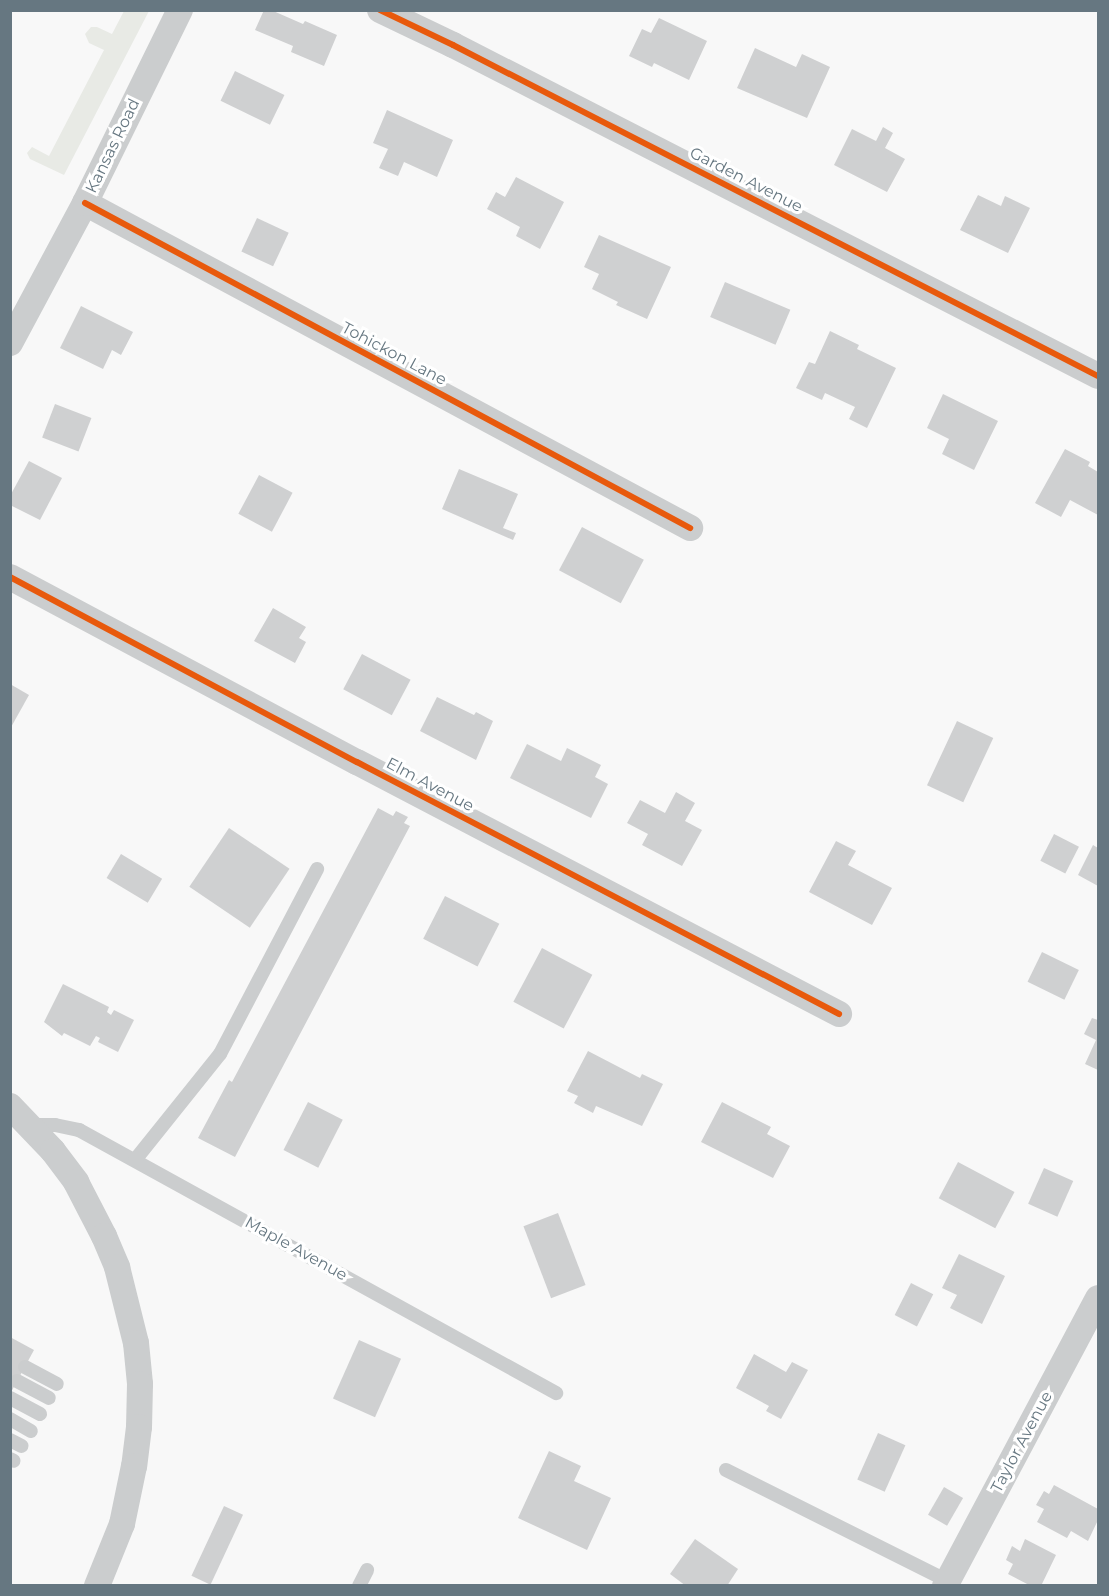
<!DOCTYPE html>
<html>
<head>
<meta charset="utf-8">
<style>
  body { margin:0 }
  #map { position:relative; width:1109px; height:1596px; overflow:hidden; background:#f8f8f8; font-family:Montserrat,sans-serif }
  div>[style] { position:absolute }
  .green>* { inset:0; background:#e8eae5 }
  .building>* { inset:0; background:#cfd0d1; transform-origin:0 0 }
  .service>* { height:14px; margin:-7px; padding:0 7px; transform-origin:7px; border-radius:7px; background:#cbcdce }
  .minor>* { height:26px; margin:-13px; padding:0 13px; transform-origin:13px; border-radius:13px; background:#cbcdce }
  .cycleway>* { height:6px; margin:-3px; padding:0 3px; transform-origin:3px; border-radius:3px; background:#e8590c }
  span { translate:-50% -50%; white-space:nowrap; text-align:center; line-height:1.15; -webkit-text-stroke:6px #fff; paint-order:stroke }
  .street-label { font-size:16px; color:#667781 }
  .frame { position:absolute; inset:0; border:12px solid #667781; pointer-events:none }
</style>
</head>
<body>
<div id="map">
  <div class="green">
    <div style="clip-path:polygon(124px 11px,149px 11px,64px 175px,30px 159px,27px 153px,32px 147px,49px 156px,104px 50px,89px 43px,85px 34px,91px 27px,97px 27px,112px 34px)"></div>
  </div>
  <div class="building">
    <div style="clip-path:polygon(264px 10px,271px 10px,303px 24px,305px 21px,337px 35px,324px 66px,291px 52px,293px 46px,255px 30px)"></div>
    <div style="clip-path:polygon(659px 18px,707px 41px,689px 80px,654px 63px,652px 67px,629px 56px,642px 29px,651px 33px)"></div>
    <div style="clip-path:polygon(755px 48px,796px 67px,802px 54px,830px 67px,807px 118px,737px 88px)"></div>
    <div style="left:235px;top:71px;width:55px;height:33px;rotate:26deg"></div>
    <div style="clip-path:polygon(387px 110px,453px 140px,437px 177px,404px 162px,398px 176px,379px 168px,388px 149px,373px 143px)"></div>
    <div style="clip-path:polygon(883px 127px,893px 133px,885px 148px,905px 159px,887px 192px,834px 165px,852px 129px,876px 141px)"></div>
    <div style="clip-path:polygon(516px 177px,564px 202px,540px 249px,516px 236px,520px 227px,487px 209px,496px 192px,505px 197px)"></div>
    <div style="clip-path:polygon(978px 195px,1001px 206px,1005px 196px,1030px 208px,1008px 253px,960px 230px)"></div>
    <div style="left:257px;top:218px;width:35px;height:37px;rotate:25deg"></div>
    <div style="clip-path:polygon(599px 235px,671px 267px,647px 319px,616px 305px,618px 302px,592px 289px,599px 274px,584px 267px)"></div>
    <div style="left:725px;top:282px;width:71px;height:38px;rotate:23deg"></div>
    <div style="clip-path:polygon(81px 306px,133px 332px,121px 355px,112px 350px,103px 369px,60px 348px)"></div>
    <div style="clip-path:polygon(830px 331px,859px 345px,857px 349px,896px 368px,867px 428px,849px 419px,855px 407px,825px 393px,822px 400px,796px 388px,809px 362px,815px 364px)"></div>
    <div style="clip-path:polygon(943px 394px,998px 421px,974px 470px,942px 454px,949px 439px,927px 428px)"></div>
    <div style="left:55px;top:404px;width:39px;height:36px;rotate:21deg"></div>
    <div style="clip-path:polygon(1065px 449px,1090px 462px,1088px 466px,1098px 472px,1098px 515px,1070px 500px,1061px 517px,1035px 503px)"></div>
    <div style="clip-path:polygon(29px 461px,62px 478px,40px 520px,10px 505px,10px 496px)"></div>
    <div style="clip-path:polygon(459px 469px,518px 494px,503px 528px,516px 533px,513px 540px,442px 509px)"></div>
    <div style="left:259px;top:475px;width:38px;height:44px;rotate:28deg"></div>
    <div style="left:582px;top:527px;width:70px;height:49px;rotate:28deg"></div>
    <div style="clip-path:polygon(273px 608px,306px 627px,299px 638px,306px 642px,295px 663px,254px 641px)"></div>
    <div style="left:362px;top:654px;width:55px;height:40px;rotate:28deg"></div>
    <div style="clip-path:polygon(10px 684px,29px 695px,10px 729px)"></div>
    <div style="clip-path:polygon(437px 697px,474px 715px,476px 712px,493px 721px,476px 760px,420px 731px)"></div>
    <div style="left:957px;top:721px;width:40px;height:71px;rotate:25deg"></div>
    <div style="clip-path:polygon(527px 744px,561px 761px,567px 748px,601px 765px,595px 777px,608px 784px,591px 818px,510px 778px)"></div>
    <div style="clip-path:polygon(676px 792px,695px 803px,685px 821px,702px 830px,682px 866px,642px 845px,648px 834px,627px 823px,640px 800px,665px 813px)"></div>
    <div style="clip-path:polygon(378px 808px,393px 816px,396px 811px,408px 817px,404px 823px,410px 826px,235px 1157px,198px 1138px,229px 1080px,232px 1082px)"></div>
    <div style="left:229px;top:828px;width:73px;height:71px;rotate:34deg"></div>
    <div style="left:1054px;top:834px;width:28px;height:30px;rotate:27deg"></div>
    <div style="clip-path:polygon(836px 841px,856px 851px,848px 865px,892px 888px,872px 925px,809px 892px)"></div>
    <div style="clip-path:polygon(1093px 845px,1098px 848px,1098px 886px,1078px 875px)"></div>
    <div style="left:121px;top:854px;width:48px;height:28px;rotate:31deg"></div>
    <div style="left:445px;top:896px;width:61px;height:48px;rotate:27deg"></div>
    <div style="left:542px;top:948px;width:57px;height:61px;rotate:28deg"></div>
    <div style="left:1042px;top:952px;width:41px;height:33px;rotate:26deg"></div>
    <div style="clip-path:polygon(63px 984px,109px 1007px,107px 1012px,111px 1015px,114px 1010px,134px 1020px,118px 1052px,98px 1042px,100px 1038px,96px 1036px,90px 1046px,64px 1033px,62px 1036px,44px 1022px)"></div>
    <div style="clip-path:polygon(1092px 1018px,1098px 1020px,1098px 1070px,1085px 1064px,1096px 1040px,1084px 1034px)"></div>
    <div style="clip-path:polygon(588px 1051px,640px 1078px,642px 1074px,663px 1084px,642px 1126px,596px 1106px,593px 1113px,574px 1103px,578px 1096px,567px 1091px)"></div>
    <div style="left:308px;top:1102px;width:39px;height:54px;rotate:27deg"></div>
    <div style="clip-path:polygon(722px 1102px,771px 1127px,767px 1134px,790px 1146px,773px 1178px,701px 1142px)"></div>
    <div style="left:958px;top:1162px;width:64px;height:41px;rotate:28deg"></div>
    <div style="left:1044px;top:1168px;width:32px;height:39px;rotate:24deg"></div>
    <div style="left:558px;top:1213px;width:77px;height:37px;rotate:69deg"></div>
    <div style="clip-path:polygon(959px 1254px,1005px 1276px,982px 1324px,950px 1308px,957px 1295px,942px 1288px)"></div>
    <div style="left:911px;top:1283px;width:25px;height:36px;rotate:27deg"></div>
    <div style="clip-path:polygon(10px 1337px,34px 1350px,10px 1394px)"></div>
    <div style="left:359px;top:1340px;width:46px;height:64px;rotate:24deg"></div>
    <div style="clip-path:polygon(754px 1354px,786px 1372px,792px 1362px,808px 1370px,781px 1419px,766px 1411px,769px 1406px,736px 1388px)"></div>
    <div style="left:878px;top:1433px;width:30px;height:51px;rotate:24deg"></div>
    <div style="clip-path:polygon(549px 1451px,581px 1466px,574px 1481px,611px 1498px,587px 1550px,518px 1518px)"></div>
    <div style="clip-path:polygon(1054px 1485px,1098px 1509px,1098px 1520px,1088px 1541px,1071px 1531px,1067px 1538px,1037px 1522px,1044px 1509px,1036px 1505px,1044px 1491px,1049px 1494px)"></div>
    <div style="left:944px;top:1487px;width:22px;height:32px;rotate:30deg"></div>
    <div style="left:224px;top:1506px;width:21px;height:77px;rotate:25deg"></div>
    <div style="clip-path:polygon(695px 1539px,738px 1569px,727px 1586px,686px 1586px,670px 1574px)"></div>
    <div style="clip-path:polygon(1025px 1539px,1056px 1555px,1041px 1586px,1031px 1586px,1008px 1574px,1013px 1564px,1006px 1560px,1012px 1546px,1020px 1551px)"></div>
  </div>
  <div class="service">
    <div style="left:30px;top:1125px;width:25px"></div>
    <div style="left:55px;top:1125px;width:25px;rotate:12deg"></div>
    <div style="left:79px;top:1130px;width:545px;rotate:28.87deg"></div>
    <div style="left:135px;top:1160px;width:136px;rotate:-51.3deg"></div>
    <div style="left:220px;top:1054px;width:209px;rotate:-62.3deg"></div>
    <div style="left:25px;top:1367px;width:36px;rotate:28deg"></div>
    <div style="left:17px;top:1381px;width:36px;rotate:28deg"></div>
    <div style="left:10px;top:1398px;width:34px;rotate:28deg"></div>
    <div style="left:10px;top:1419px;width:24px;rotate:30deg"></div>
    <div style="left:10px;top:1440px;width:13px;rotate:27deg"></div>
    <div style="left:10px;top:1459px;width:4px;rotate:27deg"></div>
    <div style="left:726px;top:1470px;width:248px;rotate:26.6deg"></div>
    <div style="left:359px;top:1586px;width:18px;rotate:-63deg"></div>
  </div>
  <div class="minor">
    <div style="left:380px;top:10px;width:81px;rotate:25.6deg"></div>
    <div style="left:453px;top:45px;width:725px;rotate:27.17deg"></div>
    <div style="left:85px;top:203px;width:687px;rotate:28.24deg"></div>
    <div style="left:10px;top:343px;width:159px;rotate:-61.8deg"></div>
    <div style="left:85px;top:203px;width:215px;rotate:-63.8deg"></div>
    <div style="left:10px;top:577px;width:393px;rotate:28.1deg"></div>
    <div style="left:357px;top:762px;width:544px;rotate:27.6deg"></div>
    <div style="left:10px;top:1106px;width:62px;rotate:46.3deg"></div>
    <div style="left:53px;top:1151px;width:39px;rotate:53deg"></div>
    <div style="left:76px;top:1182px;width:61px;rotate:62.6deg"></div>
    <div style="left:104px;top:1236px;width:34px;rotate:67deg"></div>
    <div style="left:117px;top:1267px;width:78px;rotate:76deg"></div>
    <div style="left:136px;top:1343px;width:41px;rotate:84.4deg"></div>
    <div style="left:140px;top:1384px;width:43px;rotate:91.3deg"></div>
    <div style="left:139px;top:1427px;width:39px;rotate:97deg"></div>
    <div style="left:134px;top:1466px;width:59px;rotate:101.7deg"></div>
    <div style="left:122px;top:1524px;width:67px;rotate:112deg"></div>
    <div style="left:945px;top:1586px;width:326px;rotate:-62deg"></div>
  </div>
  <div class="cycleway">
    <div style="left:380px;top:10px;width:81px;rotate:25.6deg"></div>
    <div style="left:453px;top:45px;width:725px;rotate:27.17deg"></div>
    <div style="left:85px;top:203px;width:687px;rotate:28.24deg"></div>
    <div style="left:10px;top:577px;width:393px;rotate:28.1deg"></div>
    <div style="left:357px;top:762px;width:544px;rotate:27.6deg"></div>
  </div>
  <div class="street-label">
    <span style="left:113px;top:146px;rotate:-64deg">Kansas Road</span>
    <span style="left:746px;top:180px;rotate:27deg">Garden Avenue</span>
    <span style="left:394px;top:354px;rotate:28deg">Tohickon Lane</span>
    <span style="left:430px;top:785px;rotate:28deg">Elm Avenue</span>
    <span style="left:296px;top:1249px;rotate:29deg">Maple Avenue</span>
    <span style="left:1022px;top:1442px;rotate:-62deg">Taylor Avenue</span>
  </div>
  <div class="frame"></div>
</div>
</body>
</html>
